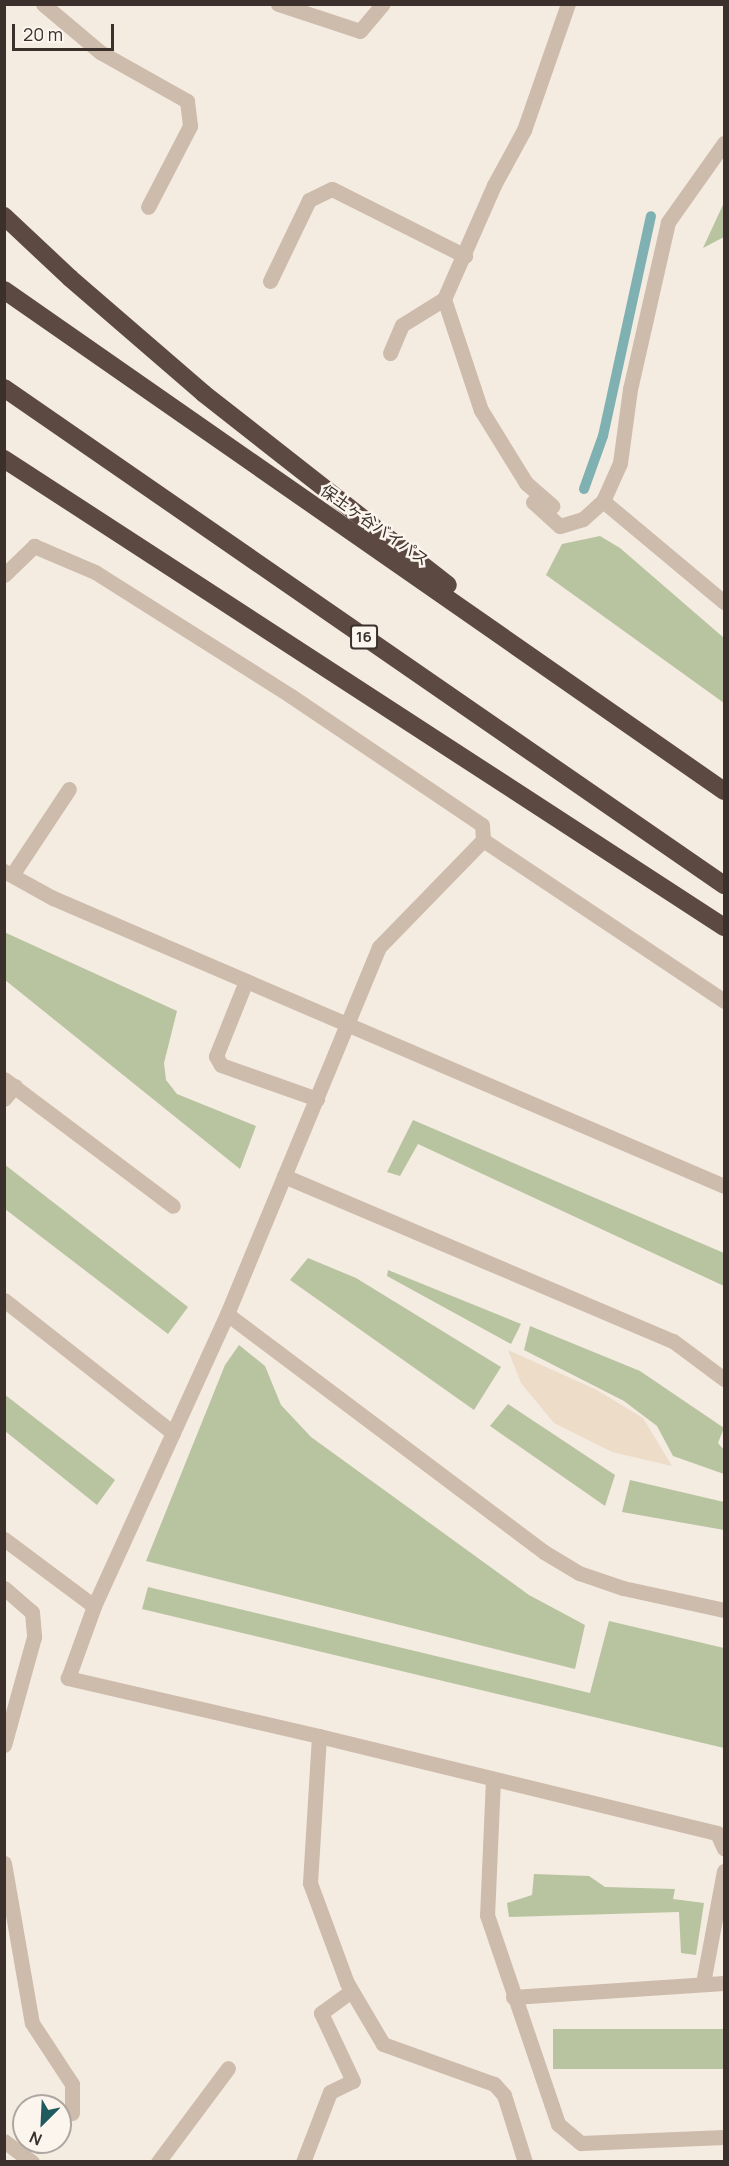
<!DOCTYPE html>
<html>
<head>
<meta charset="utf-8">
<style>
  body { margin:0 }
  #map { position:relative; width:729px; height:2166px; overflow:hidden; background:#f4ebe1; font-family:Manrope,"Noto Sans JP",sans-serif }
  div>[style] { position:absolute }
  .green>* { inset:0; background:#b8c4a0; transform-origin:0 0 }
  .plaza>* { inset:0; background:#ecdcc8 }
  .stream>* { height:10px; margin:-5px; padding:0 5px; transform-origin:5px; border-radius:5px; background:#7fb0b2 }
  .service>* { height:15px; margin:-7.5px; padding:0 7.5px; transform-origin:7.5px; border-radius:7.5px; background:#cdbbac }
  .minor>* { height:15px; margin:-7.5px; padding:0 7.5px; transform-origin:7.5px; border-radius:7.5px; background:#cdbbac }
  .tertiary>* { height:15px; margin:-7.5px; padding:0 7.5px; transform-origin:7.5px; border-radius:7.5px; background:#cdbbac }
  .motorway>* { height:18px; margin:-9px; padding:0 9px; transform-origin:9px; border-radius:9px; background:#5c4a42 }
  span { translate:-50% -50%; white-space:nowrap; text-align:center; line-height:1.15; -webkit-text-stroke:5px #fbf5ee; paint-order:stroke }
  .shield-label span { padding:2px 4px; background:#fbf5ee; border:2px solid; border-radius:4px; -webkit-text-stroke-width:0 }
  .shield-label { font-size:15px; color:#3b302b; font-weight:700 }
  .street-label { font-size:16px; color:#3b302b }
  .frame { position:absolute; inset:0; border:6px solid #3b302b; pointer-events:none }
  .north { position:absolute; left:12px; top:2094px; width:60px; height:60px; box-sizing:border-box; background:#fbf5ee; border:2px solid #aea6a0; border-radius:50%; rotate:204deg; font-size:16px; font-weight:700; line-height:24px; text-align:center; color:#3b302b }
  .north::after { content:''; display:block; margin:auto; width:21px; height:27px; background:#1f5a5e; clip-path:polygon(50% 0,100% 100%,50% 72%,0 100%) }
  .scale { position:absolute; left:12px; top:24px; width:102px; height:27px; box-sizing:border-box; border:3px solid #3b302b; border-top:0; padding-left:8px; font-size:18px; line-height:21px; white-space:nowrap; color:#3b302b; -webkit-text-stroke:4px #fbf5ee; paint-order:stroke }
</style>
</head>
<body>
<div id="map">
  <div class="green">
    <div style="clip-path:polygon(724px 203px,724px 237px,703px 248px,721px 209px)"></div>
    <div style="clip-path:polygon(600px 536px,620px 548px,724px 638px,724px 703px,546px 575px,562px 544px)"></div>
    <div style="clip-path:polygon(4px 932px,177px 1011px,164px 1063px,166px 1080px,177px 1094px,256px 1126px,240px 1169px,5px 980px)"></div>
    <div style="clip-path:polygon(413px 1120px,724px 1253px,724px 1286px,418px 1144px,400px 1176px,387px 1172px)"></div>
    <div style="clip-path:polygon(4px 1164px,188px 1307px,168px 1334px,5px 1209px)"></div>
    <div style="clip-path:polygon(308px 1258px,356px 1278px,501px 1367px,474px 1410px,290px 1280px)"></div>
    <div style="clip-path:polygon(388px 1270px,521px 1324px,511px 1344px,387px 1276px)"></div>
    <div style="clip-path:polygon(530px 1326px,640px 1371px,724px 1428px,718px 1443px,724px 1450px,724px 1474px,673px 1456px,657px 1426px,624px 1401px,524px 1350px)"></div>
    <div style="clip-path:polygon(239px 1345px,265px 1366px,281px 1405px,311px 1437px,529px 1595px,585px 1625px,575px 1669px,146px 1561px,225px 1365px)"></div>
    <div style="clip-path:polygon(4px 1394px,115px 1480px,97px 1505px,5px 1431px)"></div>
    <div style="clip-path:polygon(508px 1404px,615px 1475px,605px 1506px,490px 1426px)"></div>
    <div style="clip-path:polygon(630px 1480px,724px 1502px,724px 1530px,622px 1512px)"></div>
    <div style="clip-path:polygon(148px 1587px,590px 1693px,609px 1621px,724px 1648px,724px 1748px,142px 1609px)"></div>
    <div style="clip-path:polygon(534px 1874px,589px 1876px,605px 1887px,675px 1889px,673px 1899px,704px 1903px,696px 1955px,681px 1953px,679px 1912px,509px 1917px,507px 1903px,532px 1895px)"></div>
    <div style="left:724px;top:2029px;width:40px;height:171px;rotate:90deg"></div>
  </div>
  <div class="plaza">
    <div style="clip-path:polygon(508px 1350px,595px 1389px,643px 1418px,672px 1466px,612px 1452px,554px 1423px,521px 1383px)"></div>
  </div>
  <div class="stream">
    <div style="left:584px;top:489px;width:56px;rotate:-70.3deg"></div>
    <div style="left:603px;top:436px;width:225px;rotate:-77.7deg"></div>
  </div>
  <div class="service">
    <div style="left:390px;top:353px;width:30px;rotate:-67deg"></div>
    <div style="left:402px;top:325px;width:49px;rotate:-31.8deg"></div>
    <div style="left:444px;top:299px;width:117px;rotate:71.6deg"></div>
    <div style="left:481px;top:410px;width:86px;rotate:58.3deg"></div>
    <div style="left:526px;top:483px;width:35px;rotate:41deg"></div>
    <div style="left:533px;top:502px;width:36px;rotate:42deg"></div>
    <div style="left:560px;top:526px;width:24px;rotate:-17deg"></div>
    <div style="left:583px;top:519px;width:27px;rotate:-42deg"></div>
    <div style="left:12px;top:875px;width:103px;rotate:-56.5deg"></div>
    <div style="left:246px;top:981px;width:81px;rotate:111.8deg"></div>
    <div style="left:216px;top:1056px;width:10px;rotate:61deg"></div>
    <div style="left:221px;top:1065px;width:102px;rotate:19.5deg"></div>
    <div style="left:4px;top:1079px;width:211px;rotate:36.9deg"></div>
    <div style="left:4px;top:1099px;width:17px;rotate:-50deg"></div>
    <div style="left:284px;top:1176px;width:423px;rotate:23deg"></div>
    <div style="left:673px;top:1341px;width:64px;rotate:36.7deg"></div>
    <div style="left:4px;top:1300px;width:215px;rotate:38.2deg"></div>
    <div style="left:227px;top:1314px;width:396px;rotate:36.9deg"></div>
    <div style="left:544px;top:1552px;width:41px;rotate:31deg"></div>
    <div style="left:579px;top:1573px;width:46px;rotate:18.8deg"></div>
    <div style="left:623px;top:1588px;width:103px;rotate:12.3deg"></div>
    <div style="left:319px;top:1736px;width:410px;rotate:13.7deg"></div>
    <div style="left:717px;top:1833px;width:17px;rotate:66deg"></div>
    <div style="left:493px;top:1779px;width:136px;rotate:92.5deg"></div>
    <div style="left:487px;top:1915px;width:221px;rotate:71.2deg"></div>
    <div style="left:558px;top:2124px;width:30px;rotate:40deg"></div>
    <div style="left:581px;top:2143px;width:143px;rotate:-2.4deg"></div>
    <div style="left:703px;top:1983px;width:114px;rotate:-79.4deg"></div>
    <div style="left:513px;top:1997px;width:211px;rotate:-3.8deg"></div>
    <div style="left:158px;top:2162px;width:117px;rotate:-53.3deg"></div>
    <div style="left:303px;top:2162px;width:75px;rotate:-68.9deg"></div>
    <div style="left:330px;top:2092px;width:25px;rotate:-26deg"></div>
    <div style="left:353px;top:2081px;width:75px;rotate:-115.2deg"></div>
    <div style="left:321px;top:2013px;width:37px;rotate:-36deg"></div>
  </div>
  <div class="minor">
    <div style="left:43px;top:4px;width:75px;rotate:40.1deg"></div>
    <div style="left:100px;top:52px;width:100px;rotate:29.4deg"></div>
    <div style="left:187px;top:101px;width:25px;rotate:83deg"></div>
    <div style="left:190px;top:126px;width:91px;rotate:117.4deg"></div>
    <div style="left:278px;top:4px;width:86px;rotate:18.2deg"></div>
    <div style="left:360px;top:31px;width:35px;rotate:-50deg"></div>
    <div style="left:724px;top:143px;width:97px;rotate:125.3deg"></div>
    <div style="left:668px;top:222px;width:171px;rotate:102.8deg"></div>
    <div style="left:630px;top:389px;width:75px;rotate:97.7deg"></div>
    <div style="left:620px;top:463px;width:42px;rotate:114.1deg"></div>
    <div style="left:603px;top:501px;width:158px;rotate:39.9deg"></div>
    <div style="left:270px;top:281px;width:90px;rotate:-64.3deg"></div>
    <div style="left:309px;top:200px;width:25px;rotate:-26deg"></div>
    <div style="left:332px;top:189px;width:149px;rotate:26.7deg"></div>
    <div style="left:444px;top:299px;width:124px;rotate:-66.3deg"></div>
    <div style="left:494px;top:185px;width:63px;rotate:-61.4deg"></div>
    <div style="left:524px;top:130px;width:133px;rotate:-70.8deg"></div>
    <div style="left:4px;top:575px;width:42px;rotate:-44deg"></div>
    <div style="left:34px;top:546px;width:66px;rotate:23.1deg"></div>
    <div style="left:95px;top:572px;width:232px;rotate:32.3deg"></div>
    <div style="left:291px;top:696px;width:230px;rotate:34deg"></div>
    <div style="left:482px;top:825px;width:15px;rotate:86deg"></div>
    <div style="left:4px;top:1539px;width:112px;rotate:36.7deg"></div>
    <div style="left:4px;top:1588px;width:37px;rotate:41deg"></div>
    <div style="left:32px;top:1612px;width:25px;rotate:85deg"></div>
    <div style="left:34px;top:1637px;width:112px;rotate:105.5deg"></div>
    <div style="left:4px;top:1863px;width:162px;rotate:80.1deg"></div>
    <div style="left:32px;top:2023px;width:73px;rotate:56.7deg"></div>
    <div style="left:72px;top:2084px;width:29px;rotate:90deg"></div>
    <div style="left:4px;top:2141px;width:35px;rotate:37deg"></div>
    <div style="left:525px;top:2162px;width:70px;rotate:-107.4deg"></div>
    <div style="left:504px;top:2095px;width:15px;rotate:-132deg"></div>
    <div style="left:494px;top:2084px;width:118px;rotate:-160.2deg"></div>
    <div style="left:383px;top:2044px;width:71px;rotate:-120.5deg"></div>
    <div style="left:347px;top:1983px;width:107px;rotate:-110.3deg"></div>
    <div style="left:310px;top:1883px;width:147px;rotate:-86.5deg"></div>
    <div style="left:319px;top:1736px;width:258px;rotate:-167deg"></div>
    <div style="left:68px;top:1678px;width:77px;rotate:-70.1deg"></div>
    <div style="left:94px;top:1606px;width:321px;rotate:-65.5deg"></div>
    <div style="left:227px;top:1314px;width:397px;rotate:-67.5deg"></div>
    <div style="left:379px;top:947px;width:149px;rotate:-45.8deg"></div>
    <div style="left:483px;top:840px;width:290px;rotate:33.7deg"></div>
  </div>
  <div class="tertiary">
    <div style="left:4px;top:871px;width:56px;rotate:28.9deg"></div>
    <div style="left:53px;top:898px;width:730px;rotate:23.23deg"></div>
  </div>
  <div class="motorway">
    <div style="left:4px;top:216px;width:91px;rotate:43.2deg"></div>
    <div style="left:70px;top:278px;width:176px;rotate:40.8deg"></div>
    <div style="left:203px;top:393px;width:311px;rotate:38.1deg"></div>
    <div style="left:4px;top:290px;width:877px;rotate:34.83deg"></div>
    <div style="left:4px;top:388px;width:875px;rotate:34.62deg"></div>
    <div style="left:4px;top:459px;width:859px;rotate:33.02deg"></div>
  </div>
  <div class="shield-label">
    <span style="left:364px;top:637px">16</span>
  </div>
  <div class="street-label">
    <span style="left:375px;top:525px;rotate:35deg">保土ヶ谷バイパス</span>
  </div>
  <div class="frame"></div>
  <div class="north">N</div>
  <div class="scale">20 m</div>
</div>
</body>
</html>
